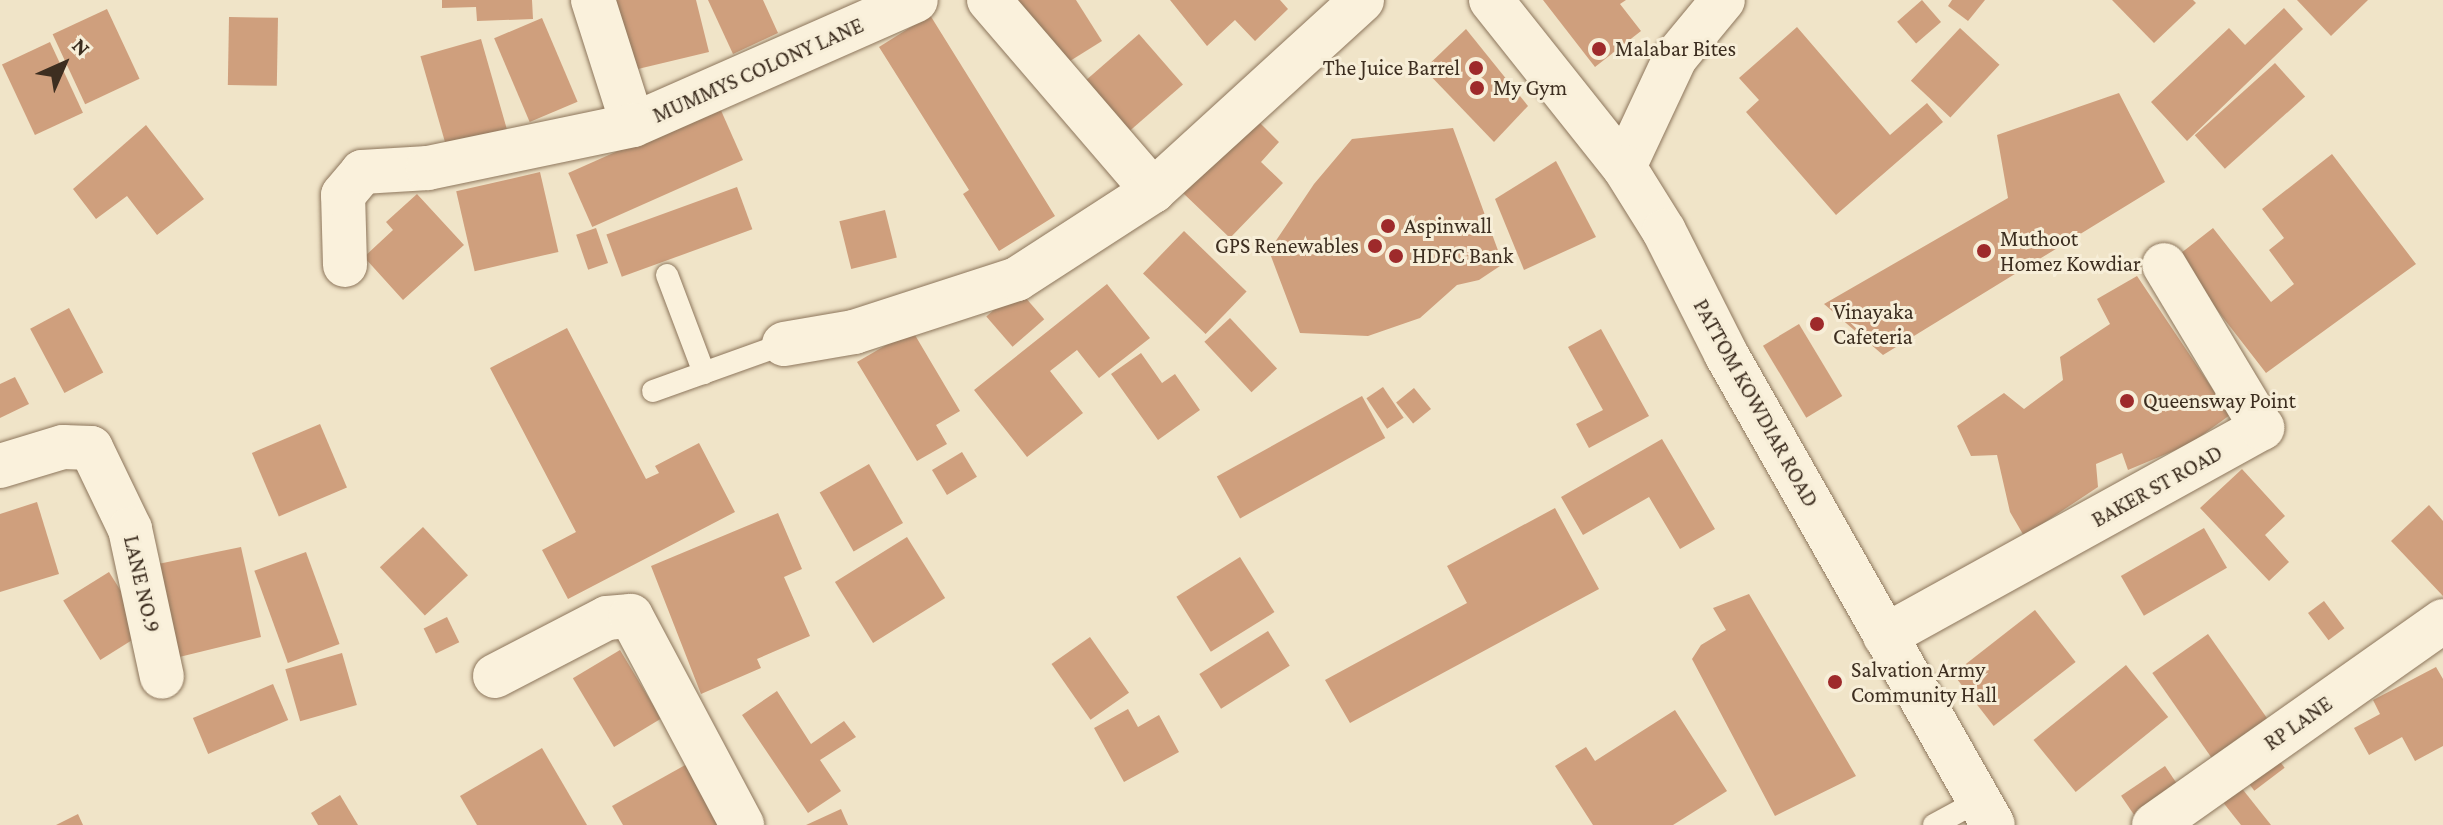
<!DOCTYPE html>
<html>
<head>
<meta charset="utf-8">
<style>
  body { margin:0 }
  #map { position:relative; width:2443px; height:825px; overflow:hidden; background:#f0e4c8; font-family:"Crimson Pro",serif }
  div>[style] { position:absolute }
  .building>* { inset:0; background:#cf9f7d; transform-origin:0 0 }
  .roads { filter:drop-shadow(0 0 2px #8d765c) drop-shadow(0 0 2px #8d765c) }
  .lane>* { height:22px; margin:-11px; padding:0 11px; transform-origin:11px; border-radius:11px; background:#faf1dc }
  .street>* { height:44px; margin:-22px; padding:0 22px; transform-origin:22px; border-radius:22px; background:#faf1dc }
  .secondary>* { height:44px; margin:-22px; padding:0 22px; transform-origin:22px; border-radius:22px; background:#faf1dc }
  .dots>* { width:22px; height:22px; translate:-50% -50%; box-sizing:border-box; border:4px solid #f7eed8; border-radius:50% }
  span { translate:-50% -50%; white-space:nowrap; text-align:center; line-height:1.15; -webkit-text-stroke:6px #f7eed8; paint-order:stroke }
  .poi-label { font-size:22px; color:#3d2e20 }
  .left { translate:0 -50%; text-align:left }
  .right { translate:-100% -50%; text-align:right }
  .street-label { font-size:22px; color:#3d2e20 }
  .north { position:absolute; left:24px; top:24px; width:80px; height:80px; -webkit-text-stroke:6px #f7eed8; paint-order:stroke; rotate:45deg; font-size:22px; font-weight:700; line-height:32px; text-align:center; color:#3d2e20 }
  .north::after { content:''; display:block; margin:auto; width:28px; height:36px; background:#3d2e20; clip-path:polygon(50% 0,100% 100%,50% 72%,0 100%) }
</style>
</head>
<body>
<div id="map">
  <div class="building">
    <div style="clip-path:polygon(442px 0,532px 0,533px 19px,477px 21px,476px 7px,442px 8px)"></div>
    <div style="clip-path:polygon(599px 0,696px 0,709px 52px,617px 74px)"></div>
    <div style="clip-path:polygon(708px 0,763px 0,778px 33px,733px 54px)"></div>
    <div style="clip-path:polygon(1019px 0,1076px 0,1102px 41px,1054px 71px,1012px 5px)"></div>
    <div style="clip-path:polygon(1170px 0,1280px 0,1288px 9px,1255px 41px,1235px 20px,1207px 46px)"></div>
    <div style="clip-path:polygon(1543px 0,1626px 0,1620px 4px,1641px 31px,1595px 67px)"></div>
    <div style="left:1922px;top:0;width:29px;height:33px;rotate:49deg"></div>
    <div style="clip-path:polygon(1952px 0,1985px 0,1968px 21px,1948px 6px)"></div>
    <div style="clip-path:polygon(2112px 0,2193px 0,2196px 3px,2154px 43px)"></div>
    <div style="clip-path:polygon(2297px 0,2368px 0,2331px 36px)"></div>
    <div style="clip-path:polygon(2284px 8px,2303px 29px,2187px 141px,2151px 102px,2229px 28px,2245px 45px)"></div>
    <div style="left:107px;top:9px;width:77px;height:60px;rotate:65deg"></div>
    <div style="clip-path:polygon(930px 15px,1055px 216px,999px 251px,963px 194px,969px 190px,879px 47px)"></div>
    <div style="left:229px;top:17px;width:49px;height:68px;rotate:1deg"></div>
    <div style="left:542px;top:18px;width:91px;height:52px;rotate:67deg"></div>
    <div style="clip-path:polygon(1797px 27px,1890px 135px,1927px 103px,1943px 122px,1836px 215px,1746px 112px,1759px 100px,1739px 78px)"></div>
    <div style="left:1960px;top:28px;width:54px;height:72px;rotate:43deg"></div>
    <div style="clip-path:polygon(1466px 29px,1528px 106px,1494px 142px,1424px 69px)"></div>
    <div style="left:1139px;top:34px;width:67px;height:89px;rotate:49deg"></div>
    <div style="left:481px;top:39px;width:102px;height:63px;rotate:74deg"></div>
    <div style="left:50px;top:42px;width:78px;height:53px;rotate:65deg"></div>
    <div style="left:2275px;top:63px;width:45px;height:108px;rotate:48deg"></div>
    <div style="clip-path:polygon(2119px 93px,2165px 182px,1883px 355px,1824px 304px,2008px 198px,1997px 135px)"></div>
    <div style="left:719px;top:106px;width:59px;height:165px;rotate:66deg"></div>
    <div style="clip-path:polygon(1256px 119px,1279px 142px,1261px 162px,1283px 183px,1230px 238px,1183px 193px)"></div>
    <div style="clip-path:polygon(146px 125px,204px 199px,157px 235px,127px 196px,96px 219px,73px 189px)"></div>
    <div style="clip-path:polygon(1453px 128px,1503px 264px,1479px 280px,1457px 285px,1420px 318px,1368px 336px,1300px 333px,1269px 251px,1314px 184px,1352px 139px)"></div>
    <div style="clip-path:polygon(2332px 154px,2416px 264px,2266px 373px,2176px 257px,2213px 228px,2271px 302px,2294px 284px,2269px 250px,2284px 238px,2262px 209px)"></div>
    <div style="clip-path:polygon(1556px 161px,1596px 237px,1524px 270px,1495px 199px)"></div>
    <div style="left:540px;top:172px;width:82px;height:86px;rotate:77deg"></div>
    <div style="left:737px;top:187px;width:45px;height:139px;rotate:70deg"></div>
    <div style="clip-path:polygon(417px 194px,464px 245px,403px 300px,364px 257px,393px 230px,386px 222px)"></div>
    <div style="left:885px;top:210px;width:49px;height:47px;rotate:76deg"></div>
    <div style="left:596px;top:228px;width:37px;height:21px;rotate:71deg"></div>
    <div style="left:1184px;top:231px;width:87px;height:59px;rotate:44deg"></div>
    <div style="clip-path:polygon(2137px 276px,2230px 415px,2190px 444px,2128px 470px,2122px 453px,2096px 464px,2098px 487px,2024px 536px,2010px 512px,1997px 455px,1971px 456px,1957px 426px,2004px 393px,2024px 409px,2063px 380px,2060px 357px,2110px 324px,2097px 299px)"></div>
    <div style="clip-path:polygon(1107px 284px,1150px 338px,1099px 378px,1077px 350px,1050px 371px,1083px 413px,1027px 457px,974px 390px)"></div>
    <div style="left:1018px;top:289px;width:40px;height:42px;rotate:49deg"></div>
    <div style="left:69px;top:308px;width:73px;height:44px;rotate:62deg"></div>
    <div style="left:1230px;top:318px;width:69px;height:35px;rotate:47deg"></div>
    <div style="left:1799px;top:324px;width:84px;height:42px;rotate:59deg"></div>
    <div style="clip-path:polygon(567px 328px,646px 479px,659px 473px,655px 466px,699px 443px,735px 512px,568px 599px,542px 550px,576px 532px,490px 368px)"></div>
    <div style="clip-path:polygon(1601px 329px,1649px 416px,1589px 448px,1576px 424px,1603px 410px,1568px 347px)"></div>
    <div style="clip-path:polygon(912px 330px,960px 411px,936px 425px,947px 444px,917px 461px,857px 362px)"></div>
    <div style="clip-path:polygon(1141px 353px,1162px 383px,1175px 374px,1200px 410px,1158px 440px,1111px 374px)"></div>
    <div style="clip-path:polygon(15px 377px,29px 404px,0 418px,0 384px)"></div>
    <div style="left:1383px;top:387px;width:37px;height:20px;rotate:56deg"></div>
    <div style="left:1414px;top:388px;width:27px;height:23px;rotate:51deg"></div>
    <div style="left:1362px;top:396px;width:48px;height:166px;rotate:61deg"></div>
    <div style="left:320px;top:424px;width:69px;height:74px;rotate:67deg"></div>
    <div style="clip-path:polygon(1662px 439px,1715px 529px,1680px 549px,1649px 497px,1583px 535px,1561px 497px)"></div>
    <div style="left:962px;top:452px;width:29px;height:35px;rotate:59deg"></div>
    <div style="left:869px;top:464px;width:68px;height:57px;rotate:60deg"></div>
    <div style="clip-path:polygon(2242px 469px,2285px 516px,2265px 535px,2289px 562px,2269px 581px,2200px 508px)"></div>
    <div style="clip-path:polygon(37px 502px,59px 574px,0 592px,0 514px)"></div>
    <div style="clip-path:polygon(2429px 505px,2443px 521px,2443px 596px,2391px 541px)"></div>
    <div style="clip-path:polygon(1555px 508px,1599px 589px,1350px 723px,1325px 680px,1467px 603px,1447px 566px)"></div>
    <div style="clip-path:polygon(778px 513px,802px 569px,784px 577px,810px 636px,757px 659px,761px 668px,701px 694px,651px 566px)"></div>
    <div style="left:423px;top:527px;width:66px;height:59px;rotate:47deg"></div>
    <div style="left:2204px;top:528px;width:46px;height:96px;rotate:60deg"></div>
    <div style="left:907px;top:537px;width:72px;height:85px;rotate:58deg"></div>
    <div style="clip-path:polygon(241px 547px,261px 637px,167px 660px,158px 564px)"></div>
    <div style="left:306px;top:552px;width:98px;height:55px;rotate:70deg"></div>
    <div style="left:1240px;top:557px;width:65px;height:75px;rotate:58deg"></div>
    <div style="left:109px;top:572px;width:70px;height:54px;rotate:58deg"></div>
    <div style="clip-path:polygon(1749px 594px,1856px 776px,1775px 816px,1692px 659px,1701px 645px,1726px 630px,1713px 608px)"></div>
    <div style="left:2324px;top:601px;width:34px;height:20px;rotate:53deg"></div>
    <div style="left:2035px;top:610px;width:66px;height:104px;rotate:52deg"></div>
    <div style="left:447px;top:617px;width:28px;height:26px;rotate:64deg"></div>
    <div style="left:1268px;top:631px;width:41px;height:81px;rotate:58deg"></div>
    <div style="left:2208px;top:634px;width:103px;height:68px;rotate:55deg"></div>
    <div style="left:1090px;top:637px;width:68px;height:47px;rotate:55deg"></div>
    <div style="left:620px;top:650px;width:80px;height:55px;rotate:59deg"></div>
    <div style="left:342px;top:653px;width:54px;height:59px;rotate:74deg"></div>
    <div style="left:2126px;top:665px;width:67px;height:119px;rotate:51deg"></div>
    <div style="clip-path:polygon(2436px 667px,2443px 679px,2443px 746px,2415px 761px,2402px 737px,2369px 755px,2354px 728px,2380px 714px,2373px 700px)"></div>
    <div style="left:273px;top:684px;width:39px;height:87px;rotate:67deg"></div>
    <div style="clip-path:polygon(777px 691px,811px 744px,844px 721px,856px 737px,820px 760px,841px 791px,808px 813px,742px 715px)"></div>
    <div style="clip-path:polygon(1128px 709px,1138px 727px,1159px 715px,1179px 752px,1124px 782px,1094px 728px)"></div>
    <div style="clip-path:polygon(1675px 710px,1727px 791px,1673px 825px,1593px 825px,1555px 766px,1586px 747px,1595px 761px)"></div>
    <div style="clip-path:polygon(542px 748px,587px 825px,477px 825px,460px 796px)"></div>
    <div style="left:2272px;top:751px;width:21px;height:38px;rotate:53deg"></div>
    <div style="clip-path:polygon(687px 764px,722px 825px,623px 825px,612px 806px)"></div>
    <div style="left:2165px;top:766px;width:25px;height:53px;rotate:56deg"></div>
    <div style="clip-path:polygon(2236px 781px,2271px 825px,2241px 825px,2218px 796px)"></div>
    <div style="clip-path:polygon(340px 795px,358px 825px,318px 825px,311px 813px)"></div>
    <div style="clip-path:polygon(841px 809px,848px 825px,806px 825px)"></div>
    <div style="clip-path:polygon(78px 814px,83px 825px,56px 825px)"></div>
  </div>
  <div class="roads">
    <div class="lane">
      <div style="left:667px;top:275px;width:105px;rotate:69.3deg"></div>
      <div style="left:653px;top:391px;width:139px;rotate:-19.7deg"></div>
      <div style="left:1934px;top:825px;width:50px;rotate:-28.6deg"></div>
    </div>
    <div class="street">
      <div style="left:593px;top:0;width:131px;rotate:72.3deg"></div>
      <div style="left:633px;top:125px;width:309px;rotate:-23.8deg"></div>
      <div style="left:989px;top:0;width:252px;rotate:49.3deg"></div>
      <div style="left:1153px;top:191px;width:283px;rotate:-42.4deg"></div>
      <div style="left:1624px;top:167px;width:120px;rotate:-64.9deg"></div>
      <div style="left:1675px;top:58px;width:75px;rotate:-50.4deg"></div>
      <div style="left:345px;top:265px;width:70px;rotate:-91.6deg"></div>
      <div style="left:343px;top:195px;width:30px;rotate:-50deg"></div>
      <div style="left:362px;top:172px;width:66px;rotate:-3.5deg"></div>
      <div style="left:428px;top:168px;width:209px;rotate:-11.8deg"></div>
      <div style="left:784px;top:344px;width:71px;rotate:-9.7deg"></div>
      <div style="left:854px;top:332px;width:171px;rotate:-18deg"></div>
      <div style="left:1017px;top:279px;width:162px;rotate:-32.9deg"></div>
      <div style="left:0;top:466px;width:66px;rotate:-16.8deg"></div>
      <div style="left:63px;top:447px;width:28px;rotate:2deg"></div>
      <div style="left:91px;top:448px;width:90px;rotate:64.3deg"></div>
      <div style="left:130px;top:529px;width:151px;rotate:77.8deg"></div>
      <div style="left:1885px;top:636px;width:431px;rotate:-28.9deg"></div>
      <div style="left:2262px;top:428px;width:190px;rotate:-121deg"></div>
      <div style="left:495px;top:676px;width:126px;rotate:-27.4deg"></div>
      <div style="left:607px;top:618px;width:24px;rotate:-5deg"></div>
      <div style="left:631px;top:616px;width:237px;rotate:62deg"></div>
      <div style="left:2154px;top:825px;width:354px;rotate:-35.2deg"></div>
    </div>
    <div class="secondary">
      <div style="left:1491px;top:0;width:213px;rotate:51.5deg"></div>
      <div style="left:1624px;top:167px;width:75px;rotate:58deg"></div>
      <div style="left:1664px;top:231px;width:138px;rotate:63.2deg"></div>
      <div style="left:1726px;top:354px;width:541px;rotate:60.45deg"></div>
    </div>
  </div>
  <div class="dots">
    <div style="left:1599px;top:49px;background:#9e2a2b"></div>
    <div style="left:1476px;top:68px;background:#9e2a2b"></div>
    <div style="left:1477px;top:88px;background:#9e2a2b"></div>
    <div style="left:1388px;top:226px;background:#9e2a2b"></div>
    <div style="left:1375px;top:246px;background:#9e2a2b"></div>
    <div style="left:1984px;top:251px;background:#9e2a2b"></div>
    <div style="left:1396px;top:256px;background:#9e2a2b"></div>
    <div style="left:1817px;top:324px;background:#9e2a2b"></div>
    <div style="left:2127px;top:401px;background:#9e2a2b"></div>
    <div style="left:1835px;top:682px;background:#9e2a2b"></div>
  </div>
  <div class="poi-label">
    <span class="left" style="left:1615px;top:49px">Malabar Bites</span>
    <span class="right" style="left:1460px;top:68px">The Juice Barrel</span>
    <span class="left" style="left:1493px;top:88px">My Gym</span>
    <span class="left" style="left:1404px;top:226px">Aspinwall</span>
    <span class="left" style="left:2000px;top:251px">Muthoot<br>Homez Kowdiar</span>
    <span class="right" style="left:1359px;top:246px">GPS Renewables</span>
    <span class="left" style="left:1412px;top:256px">HDFC Bank</span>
    <span class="left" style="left:1833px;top:324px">Vinayaka<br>Cafeteria</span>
    <span class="left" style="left:2143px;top:401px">Queensway Point</span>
    <span class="left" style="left:1851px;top:682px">Salvation Army<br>Community Hall</span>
  </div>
  <div class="street-label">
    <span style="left:758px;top:70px;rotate:-24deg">MUMMYS COLONY LANE</span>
    <span style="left:1756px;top:403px;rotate:61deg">PATTOM KOWDIAR ROAD</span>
    <span style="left:2157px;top:486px;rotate:-29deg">BAKER ST ROAD</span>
    <span style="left:142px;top:584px;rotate:77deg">LANE NO.9</span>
    <span style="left:2298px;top:723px;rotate:-35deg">RP LANE</span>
  </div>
  <div class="north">N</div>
</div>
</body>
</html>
